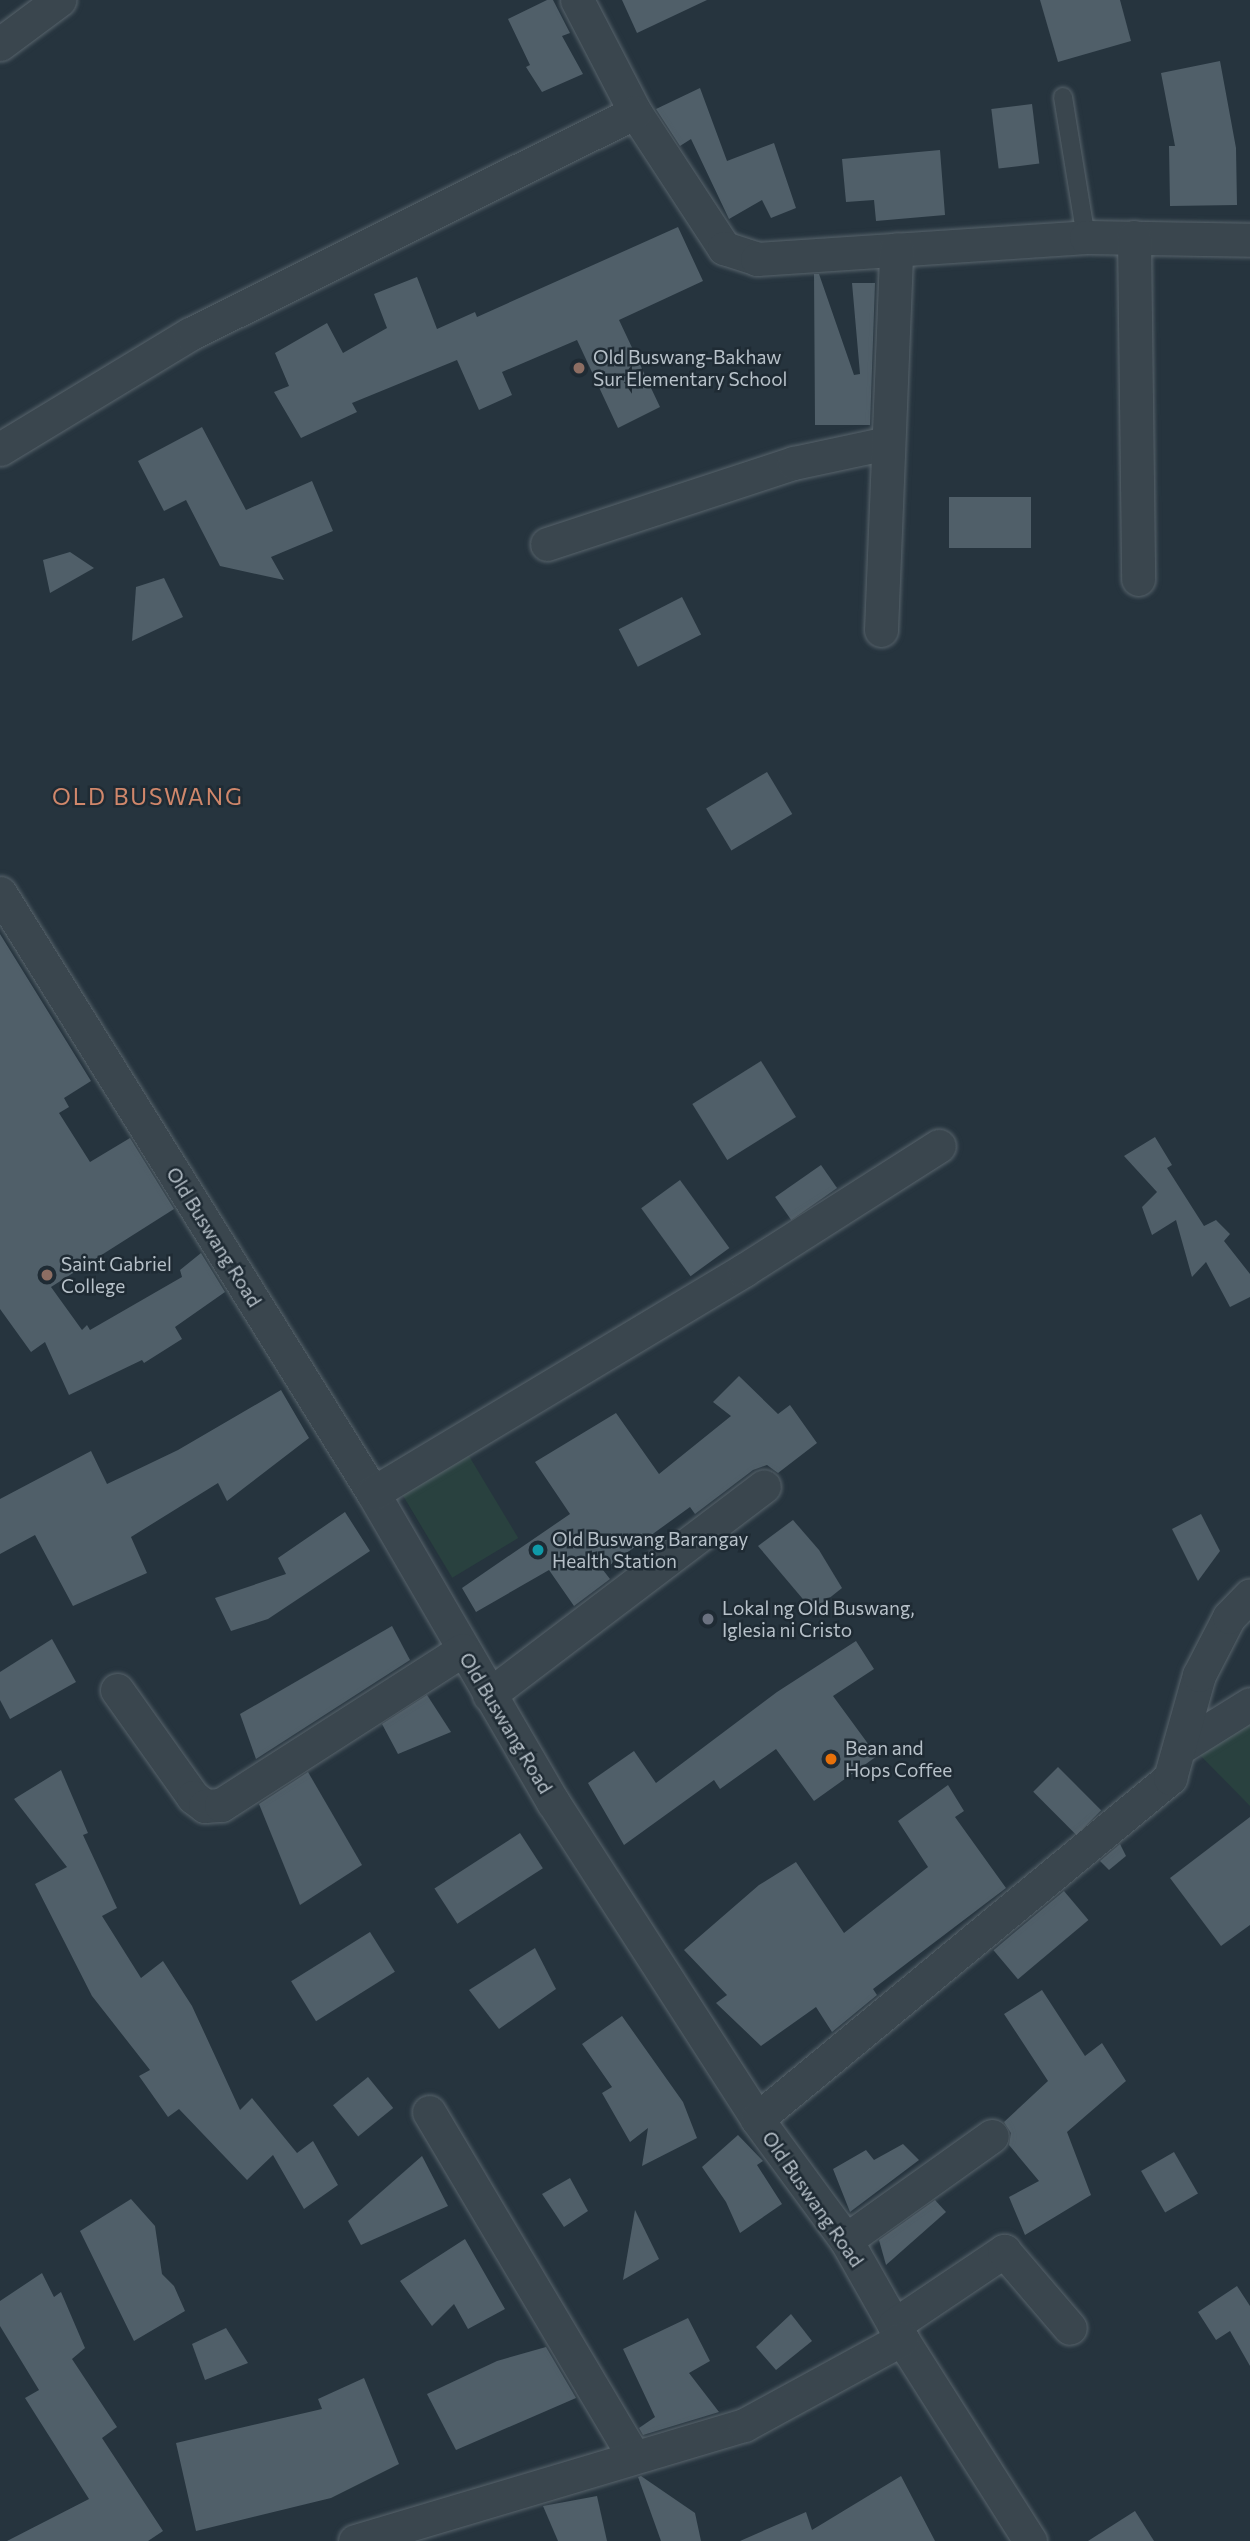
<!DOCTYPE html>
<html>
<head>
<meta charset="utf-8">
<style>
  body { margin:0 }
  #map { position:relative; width:1250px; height:2541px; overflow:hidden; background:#26343e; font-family:Commissioner,sans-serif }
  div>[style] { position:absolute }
  .green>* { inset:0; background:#29413f; transform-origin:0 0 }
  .building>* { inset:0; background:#505f69; transform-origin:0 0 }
  .roads { filter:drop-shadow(0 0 2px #58646c) drop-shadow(0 0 2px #58646c) }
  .service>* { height:18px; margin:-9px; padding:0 9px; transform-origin:9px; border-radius:9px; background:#3a464e }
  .minor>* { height:33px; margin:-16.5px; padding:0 16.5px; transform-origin:16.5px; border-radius:16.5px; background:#3a464e }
  .dots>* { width:19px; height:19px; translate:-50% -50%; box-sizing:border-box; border:4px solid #1f2b34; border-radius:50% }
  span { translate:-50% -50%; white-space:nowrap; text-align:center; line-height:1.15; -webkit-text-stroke:5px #1f2b34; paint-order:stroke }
  .poi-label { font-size:19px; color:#b7c1c9 }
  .left { translate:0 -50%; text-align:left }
  .street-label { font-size:19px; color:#b7c1c9 }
  .quarter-label { font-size:23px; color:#d0876b; letter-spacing:2px }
</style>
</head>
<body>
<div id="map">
  <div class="green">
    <div style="left:457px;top:1436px;width:119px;height:77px;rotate:59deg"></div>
    <div style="clip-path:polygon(1250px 1694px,1250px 1806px,1194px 1749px)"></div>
  </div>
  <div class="building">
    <div style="clip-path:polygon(547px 0,553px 0,570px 33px,562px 36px,583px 74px,542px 92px,526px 67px,530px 65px,508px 19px)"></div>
    <div style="clip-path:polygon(622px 0,707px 0,637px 33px)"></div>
    <div style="clip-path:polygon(1040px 0,1120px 0,1131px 41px,1058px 62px)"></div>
    <div style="clip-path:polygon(1220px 61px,1236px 148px,1237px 205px,1170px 206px,1169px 146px,1175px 146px,1161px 73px)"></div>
    <div style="clip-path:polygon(700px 88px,727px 161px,774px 143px,796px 208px,771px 218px,762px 200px,729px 219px,691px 139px,680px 146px,656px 109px)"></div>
    <div style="left:1032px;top:104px;width:60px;height:41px;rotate:83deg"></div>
    <div style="clip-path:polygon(940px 150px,945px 215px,876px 221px,874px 200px,846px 202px,842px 159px)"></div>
    <div style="clip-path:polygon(678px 227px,703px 281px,619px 320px,660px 407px,618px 428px,577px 340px,502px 372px,512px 395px,479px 410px,457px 360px,352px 403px,357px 412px,301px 438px,274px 392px,289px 386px,275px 353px,327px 323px,343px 353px,387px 328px,374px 294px,417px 277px,437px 329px,475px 312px,477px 317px)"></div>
    <div style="clip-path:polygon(814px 274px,819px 274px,854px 375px,860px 374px,852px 283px,875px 283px,870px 425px,815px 425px)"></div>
    <div style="clip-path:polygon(202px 427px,246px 510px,312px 481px,333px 531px,271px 557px,284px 580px,220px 566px,186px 500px,164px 511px,138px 461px)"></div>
    <div style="left:949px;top:497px;width:82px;height:51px"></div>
    <div style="clip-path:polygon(70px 552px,94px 568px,50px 593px,43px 560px)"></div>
    <div style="clip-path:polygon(164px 578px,183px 617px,132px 641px,136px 587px)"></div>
    <div style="left:682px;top:597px;width:42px;height:71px;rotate:63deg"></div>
    <div style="left:767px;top:772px;width:49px;height:71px;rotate:59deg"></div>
    <div style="clip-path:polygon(0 934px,91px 1081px,64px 1098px,69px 1107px,59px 1113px,90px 1162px,130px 1138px,174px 1209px,51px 1287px,82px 1330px,87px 1325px,90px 1330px,182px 1277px,180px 1270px,201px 1253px,225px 1292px,175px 1327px,182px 1339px,144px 1363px,142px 1360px,69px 1395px,45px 1342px,31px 1352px,0 1309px)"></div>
    <div style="left:761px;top:1061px;width:66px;height:81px;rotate:58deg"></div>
    <div style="clip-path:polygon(1155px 1137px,1172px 1165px,1167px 1168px,1204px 1226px,1216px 1220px,1230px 1234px,1224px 1241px,1250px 1274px,1250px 1297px,1230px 1307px,1206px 1262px,1192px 1277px,1176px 1220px,1152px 1235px,1142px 1207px,1157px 1192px,1124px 1156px)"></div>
    <div style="left:821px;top:1165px;width:28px;height:56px;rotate:55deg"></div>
    <div style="left:680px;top:1180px;width:84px;height:48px;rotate:54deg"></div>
    <div style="clip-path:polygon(739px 1376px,778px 1414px,790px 1405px,817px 1443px,778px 1473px,767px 1465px,753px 1470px,695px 1514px,690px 1507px,603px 1570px,610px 1579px,574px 1606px,549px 1570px,476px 1612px,462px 1588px,570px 1514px,535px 1462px,616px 1413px,659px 1474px,731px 1416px,713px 1402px)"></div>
    <div style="clip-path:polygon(281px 1390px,309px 1438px,227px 1501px,218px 1483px,131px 1537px,147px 1573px,73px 1606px,35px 1535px,0 1554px,0 1499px,91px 1451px,107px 1484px,178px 1450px)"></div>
    <div style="clip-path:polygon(345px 1512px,370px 1551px,268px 1619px,231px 1631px,215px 1598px,286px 1574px,278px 1558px)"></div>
    <div style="clip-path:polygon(1201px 1514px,1220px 1551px,1198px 1581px,1172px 1529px)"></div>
    <div style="clip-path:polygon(793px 1520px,819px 1550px,842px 1588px,813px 1611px,758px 1546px)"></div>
    <div style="clip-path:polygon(392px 1626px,410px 1660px,256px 1759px,240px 1714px)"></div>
    <div style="clip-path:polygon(52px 1639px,76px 1682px,10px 1719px,0 1700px,0 1672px)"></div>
    <div style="clip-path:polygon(856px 1641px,874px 1669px,833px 1696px,877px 1756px,814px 1801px,776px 1749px,720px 1789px,714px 1780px,624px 1845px,588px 1783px,634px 1751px,656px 1783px,777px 1692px)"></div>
    <div style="clip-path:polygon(427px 1695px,451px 1732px,398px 1754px,382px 1724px)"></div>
    <div style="left:1058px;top:1767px;width:61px;height:35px;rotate:45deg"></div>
    <div style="clip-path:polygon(61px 1770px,88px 1833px,83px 1835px,117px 1908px,102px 1916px,141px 1978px,163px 1961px,192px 2006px,240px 2110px,252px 2098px,297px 2153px,313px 2141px,338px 2185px,304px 2209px,273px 2155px,247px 2180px,179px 2109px,168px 2117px,139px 2076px,150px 2070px,92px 1996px,35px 1884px,67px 1867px,14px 1799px)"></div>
    <div style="clip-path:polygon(308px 1772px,362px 1865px,300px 1905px,259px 1804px)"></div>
    <div style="clip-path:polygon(948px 1785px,964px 1811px,955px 1817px,1006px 1888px,873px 1989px,877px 1995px,832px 2032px,816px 2007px,761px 2046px,716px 2003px,727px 1995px,684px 1950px,759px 1885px,796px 1862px,844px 1933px,928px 1867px,898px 1821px)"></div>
    <div style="clip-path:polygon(1250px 1817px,1250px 1925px,1221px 1946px,1170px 1878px)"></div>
    <div style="left:520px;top:1833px;width:42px;height:102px;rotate:57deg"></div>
    <div style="clip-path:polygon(1120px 1844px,1126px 1856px,1109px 1870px,1100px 1861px)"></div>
    <div style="left:1064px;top:1891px;width:38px;height:92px;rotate:50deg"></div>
    <div style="left:370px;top:1932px;width:47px;height:93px;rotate:58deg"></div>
    <div style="clip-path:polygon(535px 1948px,556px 1989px,499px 2029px,469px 1990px)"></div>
    <div style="clip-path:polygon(1042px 1990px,1085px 2056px,1102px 2043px,1126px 2081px,1067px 2132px,1091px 2195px,1025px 2235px,1009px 2197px,1039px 2181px,1009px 2145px,1011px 2133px,1004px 2122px,1048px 2081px,1004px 2014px)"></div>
    <div style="clip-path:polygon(622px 2016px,683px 2102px,697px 2138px,642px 2166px,648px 2128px,630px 2142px,602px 2093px,612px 2087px,582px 2044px)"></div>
    <div style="left:368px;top:2077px;width:40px;height:45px;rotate:51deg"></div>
    <div style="clip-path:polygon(738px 2135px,763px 2161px,757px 2165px,782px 2204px,740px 2233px,726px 2202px,702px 2167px)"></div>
    <div style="clip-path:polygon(903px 2144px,919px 2160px,850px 2212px,833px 2169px,866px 2150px,874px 2160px)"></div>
    <div style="left:1174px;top:2152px;width:48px;height:38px;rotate:60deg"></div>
    <div style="clip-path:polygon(422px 2156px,448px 2206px,361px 2245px,348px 2221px)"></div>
    <div style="clip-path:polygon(570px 2178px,588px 2211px,564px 2227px,542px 2194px)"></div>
    <div style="clip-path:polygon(131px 2199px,155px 2226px,162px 2274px,174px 2286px,185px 2311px,134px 2341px,80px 2231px)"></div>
    <div style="clip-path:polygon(935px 2200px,946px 2212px,886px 2265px,879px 2240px)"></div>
    <div style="clip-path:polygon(635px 2210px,659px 2259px,623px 2280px)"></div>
    <div style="clip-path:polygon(465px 2239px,505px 2309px,468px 2329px,454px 2304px,432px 2326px,400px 2281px)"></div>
    <div style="clip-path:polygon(42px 2273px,54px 2297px,61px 2292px,85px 2348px,72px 2359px,117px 2427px,102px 2438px,163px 2531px,148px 2541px,7px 2541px,89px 2499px,25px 2398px,39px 2390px,0 2326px,0 2301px)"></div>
    <div style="clip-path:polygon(1237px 2286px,1250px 2306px,1250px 2366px,1230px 2331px,1216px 2340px,1198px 2312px)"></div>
    <div style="clip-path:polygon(791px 2314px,812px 2341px,776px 2370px,756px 2347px)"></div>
    <div style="clip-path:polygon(688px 2318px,710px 2361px,689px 2373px,719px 2412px,643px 2435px,639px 2428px,655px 2417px,623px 2349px)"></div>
    <div style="clip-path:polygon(226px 2328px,248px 2363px,205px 2380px,192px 2344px)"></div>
    <div style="clip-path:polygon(546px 2347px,576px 2398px,456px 2450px,427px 2394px,497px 2361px)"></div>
    <div style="clip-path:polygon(364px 2378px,399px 2464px,331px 2498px,196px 2531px,176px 2443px,322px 2409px,318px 2399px)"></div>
    <div style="clip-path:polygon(641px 2476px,695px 2513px,701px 2541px,661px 2541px,638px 2477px)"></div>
    <div style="clip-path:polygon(901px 2476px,935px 2541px,740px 2541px,806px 2512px,812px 2530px)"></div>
    <div style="clip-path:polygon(597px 2496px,607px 2541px,558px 2541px,543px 2506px)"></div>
    <div style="clip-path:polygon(1135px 2511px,1154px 2541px,1088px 2541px)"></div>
  </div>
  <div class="roads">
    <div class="service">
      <div style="left:1063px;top:97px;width:142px;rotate:80.7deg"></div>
    </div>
    <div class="minor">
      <div style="left:577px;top:0;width:126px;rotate:62.6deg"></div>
      <div style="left:635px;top:112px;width:163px;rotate:56.8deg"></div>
      <div style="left:724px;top:248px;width:35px;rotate:18deg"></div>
      <div style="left:757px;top:259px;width:330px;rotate:-3.8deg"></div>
      <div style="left:1086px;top:237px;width:164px;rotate:1deg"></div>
      <div style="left:0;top:44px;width:74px;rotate:-36.7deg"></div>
      <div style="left:1134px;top:237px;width:342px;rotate:89.3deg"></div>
      <div style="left:0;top:449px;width:222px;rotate:-31.2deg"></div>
      <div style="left:190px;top:334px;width:497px;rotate:-26.5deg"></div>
      <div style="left:547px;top:544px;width:260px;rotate:-18.2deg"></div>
      <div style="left:794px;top:463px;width:95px;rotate:-12.1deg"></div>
      <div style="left:881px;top:630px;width:381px;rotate:-87.7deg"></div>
      <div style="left:0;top:893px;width:706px;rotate:58.13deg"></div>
      <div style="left:373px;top:1493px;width:358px;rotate:59.8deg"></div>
      <div style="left:553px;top:1802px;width:377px;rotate:57.2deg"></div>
      <div style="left:757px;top:2119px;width:150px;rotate:53.7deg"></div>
      <div style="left:846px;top:2240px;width:114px;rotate:60.5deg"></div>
      <div style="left:902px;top:2339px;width:239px;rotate:57.6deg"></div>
      <div style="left:373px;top:1493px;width:433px;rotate:-31deg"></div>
      <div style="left:744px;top:1270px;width:231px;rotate:-32.5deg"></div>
      <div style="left:117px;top:1690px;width:131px;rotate:54.6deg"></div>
      <div style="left:193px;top:1797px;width:15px;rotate:37deg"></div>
      <div style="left:205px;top:1806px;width:16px;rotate:-4deg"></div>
      <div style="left:221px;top:1805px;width:287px;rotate:-32.7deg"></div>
      <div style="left:489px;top:1695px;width:345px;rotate:-37.2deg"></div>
      <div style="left:1181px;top:1747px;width:81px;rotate:-31.9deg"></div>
      <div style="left:429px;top:2112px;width:400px;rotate:59.3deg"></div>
      <div style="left:757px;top:2119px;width:536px;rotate:-39.55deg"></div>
      <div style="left:1170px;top:1778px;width:107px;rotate:-74.3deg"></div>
      <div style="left:1199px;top:1675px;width:65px;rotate:-62.7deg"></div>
      <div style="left:1229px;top:1617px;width:30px;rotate:-46deg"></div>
      <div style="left:846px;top:2240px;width:179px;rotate:-35.5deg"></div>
      <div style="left:894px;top:2325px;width:133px;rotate:-33.9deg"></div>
      <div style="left:1004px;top:2251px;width:101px;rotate:49.4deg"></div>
      <div style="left:355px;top:2541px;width:406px;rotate:-16.6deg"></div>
      <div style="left:744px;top:2425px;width:180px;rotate:-28.6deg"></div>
    </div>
  </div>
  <div class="dots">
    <div style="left:579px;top:368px;background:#8d6e63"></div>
    <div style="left:47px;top:1275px;background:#8d6e63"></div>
    <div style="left:538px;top:1550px;background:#0f9aa8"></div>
    <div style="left:708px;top:1619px;background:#6b7280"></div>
    <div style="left:831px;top:1759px;background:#e8710a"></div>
  </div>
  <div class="poi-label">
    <span class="left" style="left:593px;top:368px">Old Buswang-Bakhaw<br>Sur Elementary School</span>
    <span class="left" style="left:61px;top:1275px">Saint Gabriel<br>College</span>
    <span class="left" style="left:552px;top:1550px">Old Buswang Barangay<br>Health Station</span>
    <span class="left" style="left:722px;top:1619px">Lokal ng Old Buswang,<br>Iglesia ni Cristo</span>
    <span class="left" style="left:845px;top:1759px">Bean and<br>Hops Coffee</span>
  </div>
  <div class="street-label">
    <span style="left:214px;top:1237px;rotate:58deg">Old Buswang Road</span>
    <span style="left:506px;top:1723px;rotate:59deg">Old Buswang Road</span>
    <span style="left:813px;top:2199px;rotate:55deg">Old Buswang Road</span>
  </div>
  <div class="quarter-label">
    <span style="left:148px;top:796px">OLD BUSWANG</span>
  </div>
</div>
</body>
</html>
